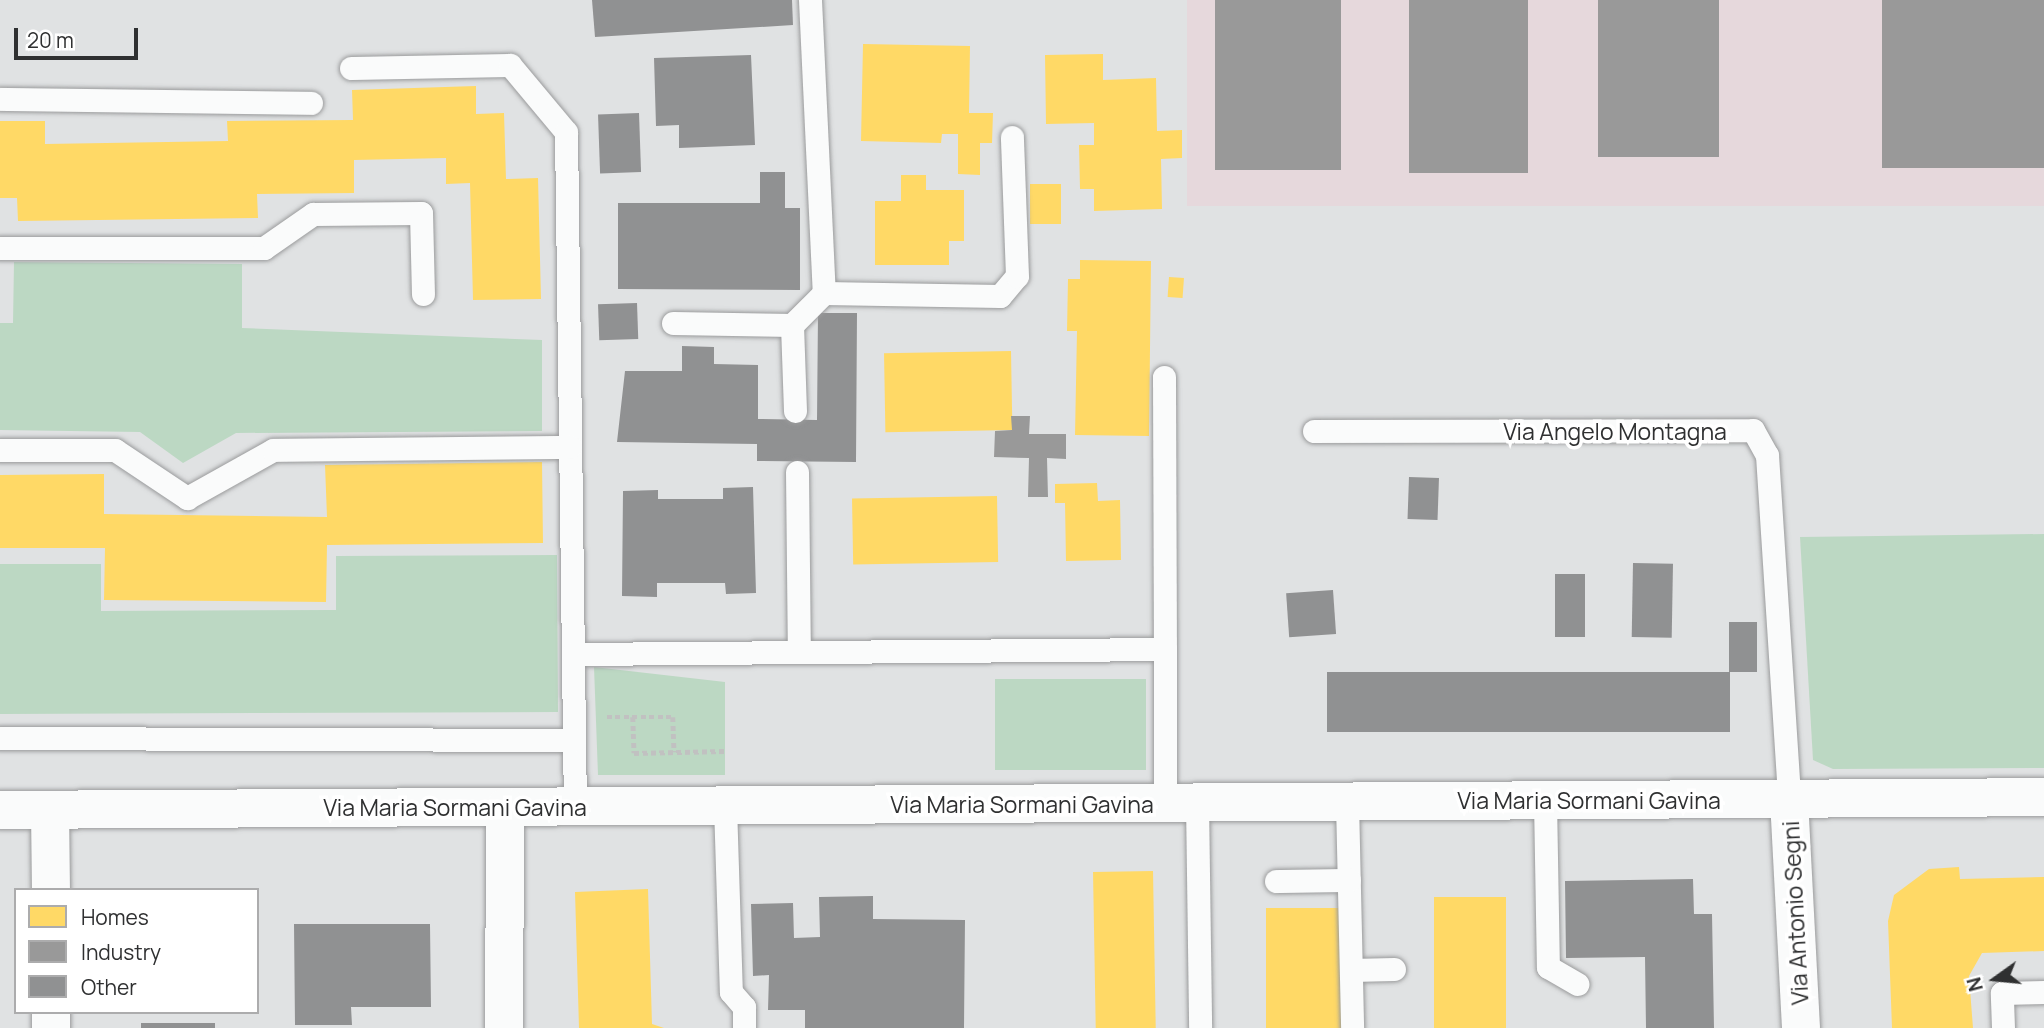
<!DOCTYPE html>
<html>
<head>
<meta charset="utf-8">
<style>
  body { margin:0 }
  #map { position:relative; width:2044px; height:1028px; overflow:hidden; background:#e0e2e3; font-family:Manrope,sans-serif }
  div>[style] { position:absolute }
  .industrial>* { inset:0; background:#e6d8dc; transform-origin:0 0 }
  .green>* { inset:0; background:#bcd8c3; transform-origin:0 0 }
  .homes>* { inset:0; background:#ffd966; transform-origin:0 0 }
  .industry>* { inset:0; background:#999; transform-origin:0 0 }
  .building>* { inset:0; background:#909192; transform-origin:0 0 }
  .path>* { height:4.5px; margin-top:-2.25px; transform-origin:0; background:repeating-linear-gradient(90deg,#c1c1c1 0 5px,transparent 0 8.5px) }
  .roads { filter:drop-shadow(0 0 2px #9a9b9c) drop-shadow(0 0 2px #9a9b9c) }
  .lane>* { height:23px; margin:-11.5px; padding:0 11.5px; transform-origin:11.5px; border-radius:11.5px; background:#fafbfb }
  .street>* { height:38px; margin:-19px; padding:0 19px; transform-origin:19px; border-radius:19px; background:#fafbfb }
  span { translate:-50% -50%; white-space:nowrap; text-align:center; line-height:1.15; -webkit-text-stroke:7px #fff; paint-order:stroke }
  .street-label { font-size:23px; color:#2f3031 }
  .legend { position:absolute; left:14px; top:888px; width:245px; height:126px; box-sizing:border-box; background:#fff; border:2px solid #acacad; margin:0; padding:9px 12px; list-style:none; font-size:21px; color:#2f3031 }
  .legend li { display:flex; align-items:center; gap:14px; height:35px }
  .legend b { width:35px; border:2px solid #acacad }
  .north { position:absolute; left:1960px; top:944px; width:70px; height:70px; -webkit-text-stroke:5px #fff; paint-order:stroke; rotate:255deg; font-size:19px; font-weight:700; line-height:28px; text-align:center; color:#2f3031 }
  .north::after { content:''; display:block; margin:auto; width:24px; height:32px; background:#2f3031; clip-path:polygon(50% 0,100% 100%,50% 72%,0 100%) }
  .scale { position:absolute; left:14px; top:28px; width:124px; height:32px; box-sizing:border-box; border:4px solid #2f3031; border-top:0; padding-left:9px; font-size:21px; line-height:24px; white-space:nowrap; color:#2f3031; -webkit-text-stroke:5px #fff; paint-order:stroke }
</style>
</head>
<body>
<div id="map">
  <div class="industrial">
    <div style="left:1187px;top:0;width:857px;height:206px"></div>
  </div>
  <div class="green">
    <div style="clip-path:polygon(14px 262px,242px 264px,242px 328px,542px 340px,542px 431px,236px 433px,183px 463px,140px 432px,0 430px,0 323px,13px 323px)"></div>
    <div style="clip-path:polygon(2044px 534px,2044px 768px,1833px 769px,1813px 760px,1800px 537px)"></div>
    <div style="clip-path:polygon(557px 555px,558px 712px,0 714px,0 564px,101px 564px,101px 611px,336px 610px,336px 556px)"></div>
    <div style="clip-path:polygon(594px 667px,725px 682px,725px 775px,598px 775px)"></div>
    <div style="left:1146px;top:679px;width:91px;height:151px;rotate:90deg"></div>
  </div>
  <div class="homes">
    <div style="clip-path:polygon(863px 44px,970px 46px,969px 113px,993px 113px,992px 143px,980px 143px,980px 175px,958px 174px,958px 134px,942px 134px,941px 143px,861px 141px)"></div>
    <div style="clip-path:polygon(1103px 54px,1103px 80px,1156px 78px,1157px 131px,1182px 130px,1182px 158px,1161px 159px,1162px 209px,1094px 211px,1094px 189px,1080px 189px,1079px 145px,1094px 145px,1094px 123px,1046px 124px,1045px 55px)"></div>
    <div style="clip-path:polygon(476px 86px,476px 114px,504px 113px,506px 179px,538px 178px,541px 299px,473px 300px,470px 183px,446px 184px,446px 158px,354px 160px,354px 193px,257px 194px,258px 218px,18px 221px,17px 198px,0 198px,0 121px,45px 121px,45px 144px,228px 141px,227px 121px,353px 120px,352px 90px)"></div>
    <div style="clip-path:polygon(901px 175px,926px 175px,926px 190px,964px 190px,964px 241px,949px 241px,949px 265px,875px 265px,875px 201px,901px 201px)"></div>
    <div style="left:1030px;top:184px;width:31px;height:40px"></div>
    <div style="clip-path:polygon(1080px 260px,1151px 261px,1149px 436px,1075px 435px,1077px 331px,1067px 331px,1068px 279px,1080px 279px)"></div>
    <div style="left:1169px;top:277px;width:15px;height:20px;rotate:4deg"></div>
    <div style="left:1011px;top:351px;width:79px;height:127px;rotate:89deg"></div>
    <div style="clip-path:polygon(542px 462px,543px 543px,327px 545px,326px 602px,104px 600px,105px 548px,0 548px,0 475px,104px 474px,104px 514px,327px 517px,325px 465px)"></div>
    <div style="clip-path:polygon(1097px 483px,1098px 501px,1120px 500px,1121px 560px,1066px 561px,1065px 503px,1055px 503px,1055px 484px)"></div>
    <div style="left:997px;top:496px;width:66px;height:145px;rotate:89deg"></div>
    <div style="clip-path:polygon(1959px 867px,1960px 879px,2044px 877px,2044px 951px,1982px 953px,1969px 976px,1973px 1028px,1892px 1028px,1888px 921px,1894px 895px,1929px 869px)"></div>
    <div style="left:1153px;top:871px;width:157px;height:60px;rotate:89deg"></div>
    <div style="clip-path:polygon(648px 889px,652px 1024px,664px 1028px,579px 1028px,575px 892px)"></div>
    <div style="left:1506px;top:897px;width:131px;height:72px;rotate:90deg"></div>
    <div style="left:1341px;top:908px;width:120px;height:75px;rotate:90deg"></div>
  </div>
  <div class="industry">
    <div style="left:1215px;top:0;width:126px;height:170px"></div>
    <div style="left:1409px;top:0;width:119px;height:173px"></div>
    <div style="left:1598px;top:0;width:121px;height:157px"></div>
    <div style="left:1882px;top:0;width:162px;height:168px"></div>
    <div style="clip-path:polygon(1011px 416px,1030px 416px,1029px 434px,1066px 434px,1066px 459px,1047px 458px,1048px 497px,1028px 497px,1029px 458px,994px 457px,995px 431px,1012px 430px)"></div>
  </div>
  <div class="building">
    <div style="clip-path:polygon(592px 0,792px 0,793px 25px,595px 37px)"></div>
    <div style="clip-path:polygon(751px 55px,755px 145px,679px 148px,679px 125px,656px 126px,654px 58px)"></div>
    <div style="left:639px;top:113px;width:59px;height:41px;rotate:88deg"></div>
    <div style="clip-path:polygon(760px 172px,785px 172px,785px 208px,800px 208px,800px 290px,618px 289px,618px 203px,760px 203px)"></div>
    <div style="left:637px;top:303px;width:36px;height:39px;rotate:88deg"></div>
    <div style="clip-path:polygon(818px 313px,857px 313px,856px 462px,757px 461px,757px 444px,617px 442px,625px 371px,682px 371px,682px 346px,714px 347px,714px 364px,758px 365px,758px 419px,817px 420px)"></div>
    <div style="left:1409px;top:477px;width:30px;height:42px;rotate:2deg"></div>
    <div style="clip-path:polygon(753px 487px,756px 593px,726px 594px,725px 583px,657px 583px,657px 597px,622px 596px,623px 491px,658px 490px,658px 499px,723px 499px,723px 488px)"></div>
    <div style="left:1633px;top:563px;width:40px;height:74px;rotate:1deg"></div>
    <div style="left:1555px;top:574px;width:30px;height:63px"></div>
    <div style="left:1333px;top:590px;width:44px;height:47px;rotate:86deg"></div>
    <div style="left:1729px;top:622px;width:28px;height:50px"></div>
    <div style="left:1327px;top:672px;width:403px;height:60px"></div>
    <div style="clip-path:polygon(1693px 879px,1694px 914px,1712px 914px,1714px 1028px,1646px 1028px,1645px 957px,1566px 958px,1565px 881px)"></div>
    <div style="clip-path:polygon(873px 896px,873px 919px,965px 920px,964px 1028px,805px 1028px,805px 1010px,768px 1010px,769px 975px,753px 976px,751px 904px,793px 903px,794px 938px,820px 937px,819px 897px)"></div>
    <div style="clip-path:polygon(294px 924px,430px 924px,431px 1007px,351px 1007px,352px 1025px,295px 1025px)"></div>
    <div style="left:141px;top:1023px;width:74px;height:5px"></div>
  </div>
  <div class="path">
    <div style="left:607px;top:717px;width:66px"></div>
    <div style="left:673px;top:717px;width:35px;rotate:88deg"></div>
    <div style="left:633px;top:717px;width:36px;rotate:88deg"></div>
    <div style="left:634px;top:753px;width:91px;rotate:-1.3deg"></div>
  </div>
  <div class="roads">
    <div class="lane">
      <div style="left:810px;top:0;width:293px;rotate:87.3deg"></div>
      <div style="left:351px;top:68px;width:159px;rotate:-1.1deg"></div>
      <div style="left:510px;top:65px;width:87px;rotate:50.1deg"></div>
      <div style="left:566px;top:132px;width:675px;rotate:89.24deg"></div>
      <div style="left:0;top:99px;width:311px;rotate:0.7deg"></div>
      <div style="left:0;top:248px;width:264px"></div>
      <div style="left:264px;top:248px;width:60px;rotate:-34.8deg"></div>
      <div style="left:313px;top:214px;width:108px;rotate:-0.5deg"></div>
      <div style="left:421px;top:213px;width:81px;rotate:88.6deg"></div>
      <div style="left:673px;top:323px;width:119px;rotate:1deg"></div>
      <div style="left:792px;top:325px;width:45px;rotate:-45deg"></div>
      <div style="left:824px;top:293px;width:176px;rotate:1deg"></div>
      <div style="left:1000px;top:296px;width:26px;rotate:-50deg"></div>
      <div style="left:1017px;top:276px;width:139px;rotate:-92.1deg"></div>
      <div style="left:792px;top:325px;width:86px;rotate:88deg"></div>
      <div style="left:1164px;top:377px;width:272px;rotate:89.8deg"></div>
      <div style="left:1314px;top:431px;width:439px;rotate:-0.1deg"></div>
      <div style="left:1753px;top:430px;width:29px;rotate:61deg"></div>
      <div style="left:1767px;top:455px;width:345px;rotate:86.3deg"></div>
      <div style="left:0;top:450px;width:115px"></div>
      <div style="left:115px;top:450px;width:87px;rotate:33.7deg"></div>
      <div style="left:187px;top:498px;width:98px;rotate:-29.2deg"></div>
      <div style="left:273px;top:450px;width:297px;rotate:-0.6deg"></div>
      <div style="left:797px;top:472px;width:180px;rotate:89.4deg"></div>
      <div style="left:573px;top:654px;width:592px;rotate:-0.48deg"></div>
      <div style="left:1165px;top:649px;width:154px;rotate:90deg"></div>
      <div style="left:0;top:738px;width:574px;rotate:0.2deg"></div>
      <div style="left:1545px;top:800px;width:167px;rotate:89deg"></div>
      <div style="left:1548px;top:967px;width:34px;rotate:30deg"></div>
      <div style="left:1197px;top:802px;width:226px;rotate:89.2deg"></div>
      <div style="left:1347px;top:802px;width:226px;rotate:88.7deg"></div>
      <div style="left:725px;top:805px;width:187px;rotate:88.2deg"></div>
      <div style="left:731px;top:992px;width:20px;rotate:49deg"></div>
      <div style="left:744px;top:1007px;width:21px;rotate:90deg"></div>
      <div style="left:1276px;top:881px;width:73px;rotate:-0.8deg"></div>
      <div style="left:1351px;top:970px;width:43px;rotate:-1.3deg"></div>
      <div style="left:2003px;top:1028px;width:35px;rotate:-92deg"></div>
      <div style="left:2002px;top:993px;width:42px;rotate:-1.4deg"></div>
    </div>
    <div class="street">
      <div style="left:1789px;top:799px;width:229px;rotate:87deg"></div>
      <div style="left:0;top:810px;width:2044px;rotate:-0.36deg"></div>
      <div style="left:50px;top:810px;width:80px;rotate:89.3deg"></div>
      <div style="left:51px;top:1012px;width:16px;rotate:90deg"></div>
      <div style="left:504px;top:1028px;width:221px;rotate:-89.7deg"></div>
    </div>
  </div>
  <div class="street-label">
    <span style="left:1615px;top:431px">Via Angelo Montagna</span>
    <span style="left:1589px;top:800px">Via Maria Sormani Gavina</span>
    <span style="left:1022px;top:804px">Via Maria Sormani Gavina</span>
    <span style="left:455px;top:807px">Via Maria Sormani Gavina</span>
    <span style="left:1795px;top:913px;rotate:-93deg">Via Antonio Segni</span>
  </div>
  <ul class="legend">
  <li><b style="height:19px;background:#ffd966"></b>Homes</li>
  <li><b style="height:19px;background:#999"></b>Industry</li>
  <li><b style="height:19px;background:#909192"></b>Other</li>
  </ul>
  <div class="north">N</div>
  <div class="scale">20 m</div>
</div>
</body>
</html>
